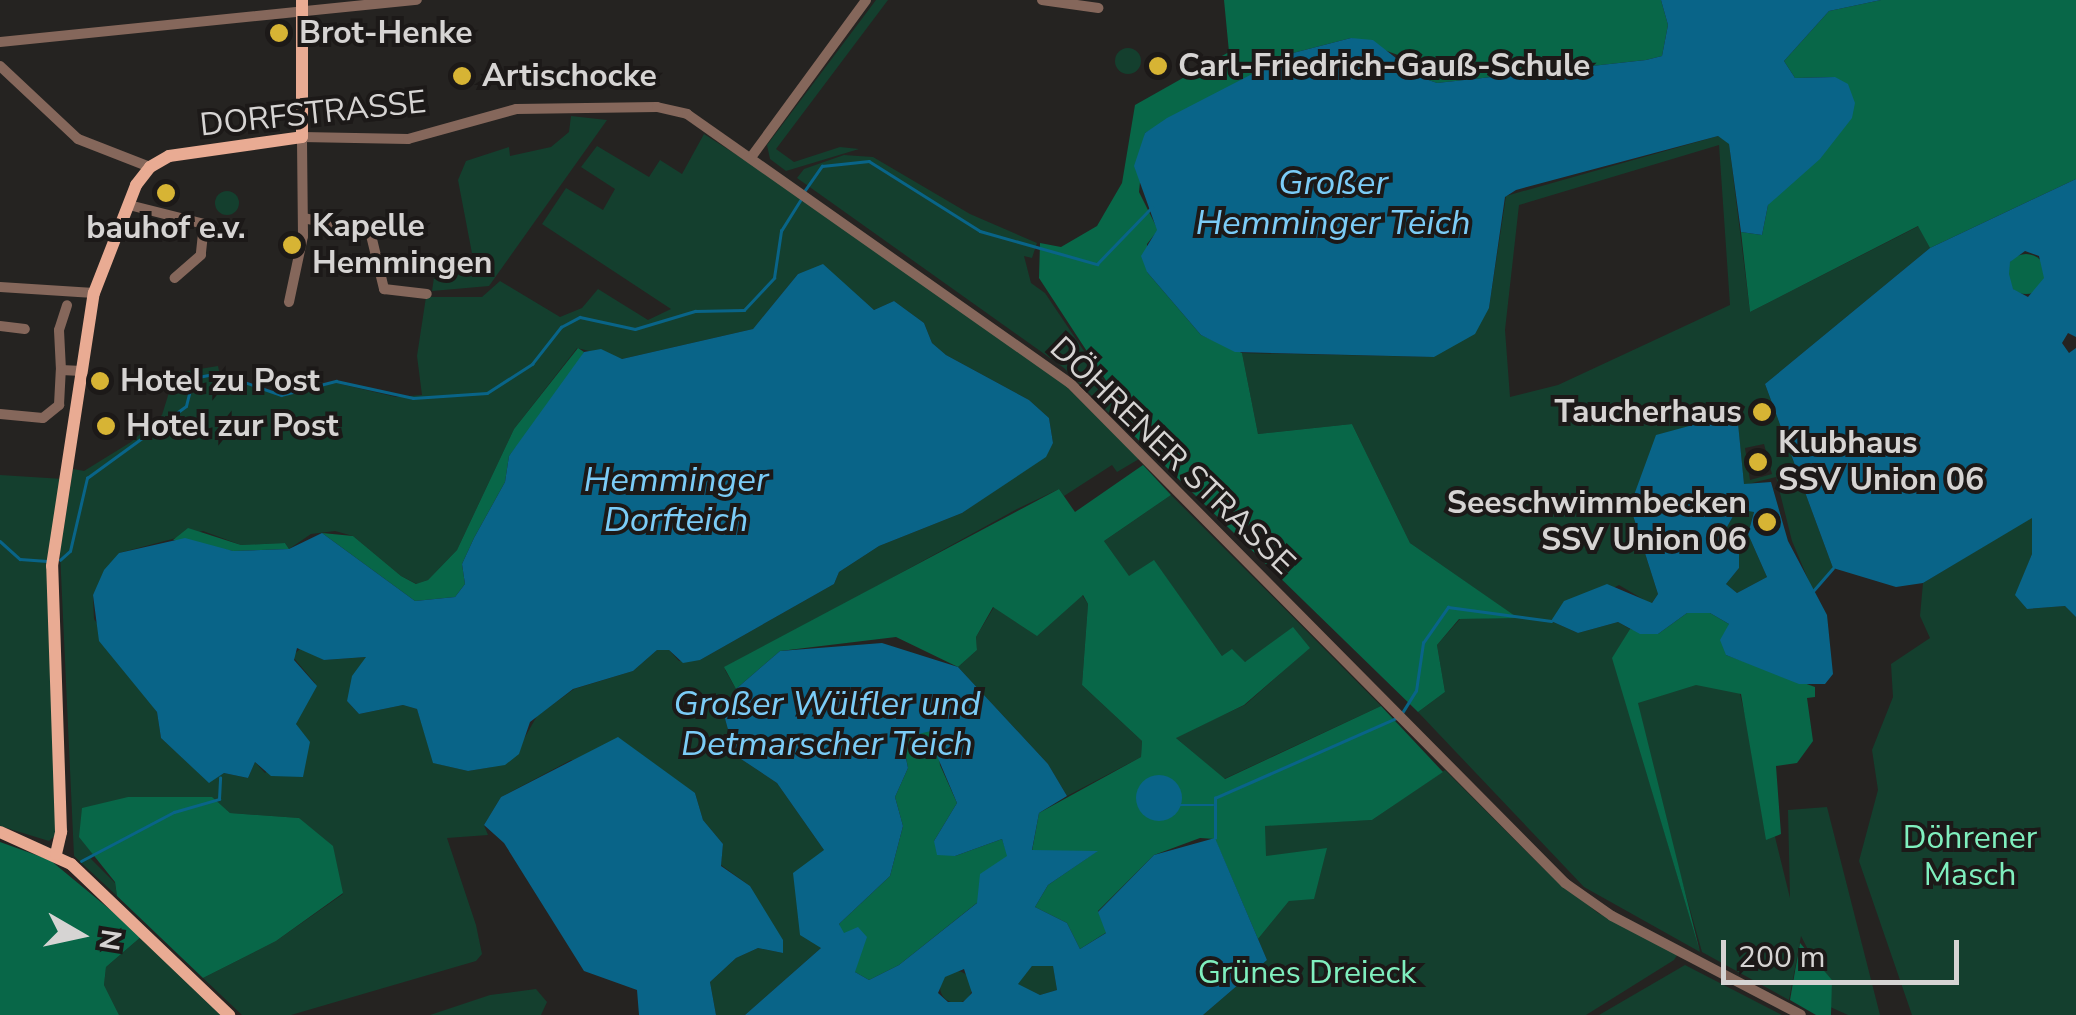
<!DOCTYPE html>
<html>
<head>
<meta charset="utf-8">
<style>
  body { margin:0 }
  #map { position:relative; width:2076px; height:1015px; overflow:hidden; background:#252321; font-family:"Nunito Sans",sans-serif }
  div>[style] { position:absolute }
  .green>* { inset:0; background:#143f2e }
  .round { border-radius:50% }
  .forest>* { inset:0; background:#086748 }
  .water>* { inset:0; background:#096488 }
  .stream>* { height:2.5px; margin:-1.25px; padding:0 1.25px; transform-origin:1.25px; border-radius:1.25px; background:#096488 }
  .minor>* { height:10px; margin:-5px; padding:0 5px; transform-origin:5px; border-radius:5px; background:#85675b }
  .major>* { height:12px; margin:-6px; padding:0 6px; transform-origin:6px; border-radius:6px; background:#e9ab93 }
  .dots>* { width:28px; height:28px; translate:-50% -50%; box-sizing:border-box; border:5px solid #1c1918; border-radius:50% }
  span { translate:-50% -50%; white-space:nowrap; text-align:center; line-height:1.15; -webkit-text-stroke:8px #1c1918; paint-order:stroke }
  .poi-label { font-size:32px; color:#d6d4d3; font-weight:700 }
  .left { translate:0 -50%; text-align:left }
  .right { translate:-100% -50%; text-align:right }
  .street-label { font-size:32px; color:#d6d4d3 }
  .park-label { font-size:32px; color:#7fefbe }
  .water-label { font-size:35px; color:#7bccf7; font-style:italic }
  .north { position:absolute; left:30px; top:885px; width:100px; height:100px; -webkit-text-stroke:8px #1c1918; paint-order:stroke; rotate:99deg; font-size:28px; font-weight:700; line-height:40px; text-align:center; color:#d6d4d3 }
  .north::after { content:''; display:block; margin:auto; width:35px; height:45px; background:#d6d4d3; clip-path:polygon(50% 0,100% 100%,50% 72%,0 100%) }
  .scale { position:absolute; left:1721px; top:940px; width:238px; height:45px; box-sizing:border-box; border:5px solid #d6d4d3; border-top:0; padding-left:12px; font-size:30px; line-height:35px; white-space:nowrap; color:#d6d4d3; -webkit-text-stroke:8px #1c1918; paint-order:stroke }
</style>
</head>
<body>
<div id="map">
  <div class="green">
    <div style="clip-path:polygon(876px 0,888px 0,776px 149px,794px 162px,840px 147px,859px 149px,786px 171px,770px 159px,767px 145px)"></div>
    <div class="round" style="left:1115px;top:48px;width:26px;height:26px"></div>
    <div style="clip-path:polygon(571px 116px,607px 120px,489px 286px,432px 291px,436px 264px,475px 269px,458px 180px,466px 161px,509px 147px,510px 156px,551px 147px,569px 132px)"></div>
    <div style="clip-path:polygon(evenodd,704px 134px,822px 209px,1066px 386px,1139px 459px,1117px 472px,1112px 465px,1064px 496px,1059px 489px,1017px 509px,725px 670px,736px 689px,724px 715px,735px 755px,777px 783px,824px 850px,822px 947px,745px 1015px,716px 1015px,710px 982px,736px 958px,758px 948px,783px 953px,750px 886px,721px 865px,723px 844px,703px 820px,695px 793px,571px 760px,501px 797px,484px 825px,488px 835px,447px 838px,476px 925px,482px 954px,476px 961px,291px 1015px,242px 1015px,203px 978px,276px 941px,343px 894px,299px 818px,230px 813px,211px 797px,128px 797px,91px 859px,115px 883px,117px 896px,74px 856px,60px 552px,73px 469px,84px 471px,131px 442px,162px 415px,175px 373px,218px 366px,220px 375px,281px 396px,336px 383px,396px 397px,422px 395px,417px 356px,426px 297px,482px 297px,500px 281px,560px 317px,582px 308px,598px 289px,648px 320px,671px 309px,542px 224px,566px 188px,603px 210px,615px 189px,581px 167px,597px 146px,649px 177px,660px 160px,682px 174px,704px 134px,823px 265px,874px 310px,894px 301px,924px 323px,932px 343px,946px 355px,1029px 400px,1049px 418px,1053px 443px,1046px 456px,962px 513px,879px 546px,839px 572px,834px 584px,700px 660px,679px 661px,669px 650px,657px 650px,633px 671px,574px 689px,537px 716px,521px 744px,492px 767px,468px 771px,434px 763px,417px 709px,403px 705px,359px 714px,347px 701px,367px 657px,324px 660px,301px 648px,292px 656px,315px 683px,296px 724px,303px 737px,265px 773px,255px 762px,248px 778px,224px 773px,209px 782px,161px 738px,157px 712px,94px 619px,93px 595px,119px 553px,203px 531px,241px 545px,285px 543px,289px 549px,311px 534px,335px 531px,353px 536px,401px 576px,417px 584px,428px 580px,457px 550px,514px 429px,577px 348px,622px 359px,753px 329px,798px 274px,823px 265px)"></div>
    <div style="clip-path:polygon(evenodd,1718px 136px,1729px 143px,1750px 312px,1919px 226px,1930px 248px,1765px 384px,1833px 568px,1813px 591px,1792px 541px,1776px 477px,1744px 485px,1737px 414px,1630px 506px,1658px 594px,1651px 604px,1619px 585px,1551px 621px,1578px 633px,1618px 622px,1630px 629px,1613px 658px,1700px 952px,1584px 887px,1418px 712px,1445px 692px,1437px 645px,1460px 619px,1516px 617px,1410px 543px,1352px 424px,1258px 434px,1242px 353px,1434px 357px,1489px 308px,1506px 196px,1718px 136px,1719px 145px,1730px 305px,1558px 385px,1510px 397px,1505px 330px,1519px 205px,1719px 145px,1718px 136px,1764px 444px,1772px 474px,1750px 480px,1745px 448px,1764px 444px)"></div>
    <div style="clip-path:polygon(844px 155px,873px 157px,970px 214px,1037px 243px,1032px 258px,1024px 256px,1031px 283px,1045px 293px,1119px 403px,1119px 423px,1064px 368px,797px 178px,804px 169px)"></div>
    <div class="round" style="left:215px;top:191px;width:24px;height:24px"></div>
    <div style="clip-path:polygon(0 475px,63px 479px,49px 565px,58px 833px,49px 841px,0 826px)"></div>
    <div style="clip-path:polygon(1171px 495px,1276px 600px,1381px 706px,1224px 779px,1175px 737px,1245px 705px,1309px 648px,1244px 662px,1222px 656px,1154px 561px,1129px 577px,1104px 541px)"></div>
    <div style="clip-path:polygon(1737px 509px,1754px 511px,1748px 534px,1767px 577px,1737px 593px,1726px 584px,1739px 568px,1739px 542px,1729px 539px,1727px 527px)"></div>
    <div style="clip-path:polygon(2032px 517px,2032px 554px,2016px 595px,2027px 609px,2065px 606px,2076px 617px,2076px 1015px,1912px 1015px,1859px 861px,1878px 790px,1872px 750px,1893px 697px,1891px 664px,1930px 638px,1920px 616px,1923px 583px)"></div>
    <div style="clip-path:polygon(1082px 595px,1088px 604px,1082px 685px,1142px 741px,1141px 757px,1067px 796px,1048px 764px,958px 667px,977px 650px,976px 637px,994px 607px)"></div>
    <div style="clip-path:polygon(1619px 657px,1731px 658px,1790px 898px,1788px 810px,1827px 807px,1880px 1015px,1848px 1015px,1828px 1006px,1832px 980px,1819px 971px,1801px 936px,1789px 1000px,1702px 952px)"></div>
    <div style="clip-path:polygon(1445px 770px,1545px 870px,1598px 913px,1679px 952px,1674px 960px,1586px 1015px,1203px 1015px,1267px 960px,1258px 939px,1289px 901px,1265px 856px,1265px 825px,1372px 820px)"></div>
    <div style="clip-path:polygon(142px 936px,224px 1015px,119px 1015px,104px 985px,106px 967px)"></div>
    <div style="clip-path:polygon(1053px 965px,1057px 990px,1040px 995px,1017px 984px,1032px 966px)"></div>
    <div style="clip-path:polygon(1685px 965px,1782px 1015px,1599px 1015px)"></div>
    <div class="round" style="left:940px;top:971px;width:32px;height:32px"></div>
    <div style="clip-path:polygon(536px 989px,547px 1002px,541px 1015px,430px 1015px,490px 995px)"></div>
  </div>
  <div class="forest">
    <div style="clip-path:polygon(1224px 0,1661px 0,1668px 25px,1662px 56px,1646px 60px,1437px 83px,1420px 77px,1398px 55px,1351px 38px,1293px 53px,1145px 133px,1139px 192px,1158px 230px,1147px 244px,1147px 272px,1201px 335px,1242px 353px,1258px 434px,1352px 424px,1410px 543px,1518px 618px,1459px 619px,1437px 645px,1445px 692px,1418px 712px,1122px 424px,1124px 408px,1039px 278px,1040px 243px,1061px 247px,1097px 226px,1122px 183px,1135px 105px,1229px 52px)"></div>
    <div style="clip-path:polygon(1881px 0,2076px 0,2076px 179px,1930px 248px,1918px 226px,1750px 312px,1741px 232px,1762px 235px,1768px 205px,1835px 77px,1795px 78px,1784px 61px,1829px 11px)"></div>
    <div class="round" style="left:2006px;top:254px;width:40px;height:40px"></div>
    <div style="clip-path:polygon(578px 348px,584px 352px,565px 385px,509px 456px,505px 482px,474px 538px,462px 564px,465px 584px,455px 597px,415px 601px,322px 533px,353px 536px,401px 576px,416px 584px,428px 580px,457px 550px,514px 429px)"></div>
    <div style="clip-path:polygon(1143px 465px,1171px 495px,1104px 541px,1129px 576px,1154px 560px,1222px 656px,1232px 649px,1245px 662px,1293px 627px,1310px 648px,1244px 705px,1176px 738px,1225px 779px,1381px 706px,1443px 772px,1372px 820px,1265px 826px,1266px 856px,1327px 848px,1314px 899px,1289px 901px,1258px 939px,1215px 839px,1200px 838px,1154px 855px,1098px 911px,1107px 932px,1080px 949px,1067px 923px,1035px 907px,1048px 885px,1096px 852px,1032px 851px,1039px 813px,1141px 757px,1142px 741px,1082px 685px,1088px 604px,1083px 595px,1037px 636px,993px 607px,976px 637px,977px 650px,958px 667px,896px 637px,780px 651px,736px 689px,724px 667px,1059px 489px,1075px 512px)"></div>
    <div style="clip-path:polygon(188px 528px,241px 545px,285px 543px,289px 549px,233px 551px,173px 540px)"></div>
    <div style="clip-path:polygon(1687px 613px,1710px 613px,1729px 624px,1726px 655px,1815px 687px,1815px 697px,1807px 698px,1813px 741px,1797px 763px,1776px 766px,1781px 834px,1766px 840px,1741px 694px,1696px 685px,1638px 703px,1700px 952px,1612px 658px,1630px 629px,1658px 634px)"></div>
    <div style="clip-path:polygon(935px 729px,940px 765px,957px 803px,934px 841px,955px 856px,1002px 839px,1008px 856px,978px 902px,899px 965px,869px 980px,855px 972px,839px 924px,890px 876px,903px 826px,895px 797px,908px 768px,902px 737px)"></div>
    <div style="clip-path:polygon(128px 797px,212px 797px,230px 813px,299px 818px,333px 846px,343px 893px,276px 941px,203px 978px,117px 896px,115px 882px,79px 837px,82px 808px)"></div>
    <div style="clip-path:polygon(0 842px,50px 860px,142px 936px,106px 967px,104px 985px,119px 1015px,0 1015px)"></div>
    <div style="clip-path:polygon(1800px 943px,1832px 980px,1831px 1015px,1816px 1015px,1790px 1000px)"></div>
  </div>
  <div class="water">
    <div style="clip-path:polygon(1661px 0,1881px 0,1829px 11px,1784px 61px,1795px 78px,1835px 77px,1848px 84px,1855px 103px,1852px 118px,1820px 159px,1768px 205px,1762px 235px,1741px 232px,1729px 144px,1718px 136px,1516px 190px,1505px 197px,1489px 308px,1475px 334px,1434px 357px,1235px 352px,1201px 335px,1147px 272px,1141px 256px,1157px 230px,1134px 166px,1145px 133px,1167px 118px,1293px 53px,1351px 38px,1373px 40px,1420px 77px,1437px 83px,1646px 60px,1662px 56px,1668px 25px)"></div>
    <div style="clip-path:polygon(evenodd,2076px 179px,2076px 337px,2068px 333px,2062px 343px,2069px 353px,2076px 348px,2076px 617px,2065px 606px,2027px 609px,2015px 595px,2032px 554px,2032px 518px,1923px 583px,1896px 587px,1833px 568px,1765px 384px,1930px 248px,2076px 179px,2025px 251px,2039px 256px,2044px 278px,2028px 297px,2013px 289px,2009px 274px,2010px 262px,2025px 251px)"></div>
    <div style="clip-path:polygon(823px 264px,874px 310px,894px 301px,924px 323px,932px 343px,946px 355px,1029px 400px,1049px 418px,1053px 443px,1046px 457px,962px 513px,879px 546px,839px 572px,834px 584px,700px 660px,683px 663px,669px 650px,657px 650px,633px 671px,573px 689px,530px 722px,519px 754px,505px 765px,468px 771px,433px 763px,417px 709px,403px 705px,359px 714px,347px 701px,352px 676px,366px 657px,324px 660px,297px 648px,294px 660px,317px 686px,296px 724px,310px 742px,303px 777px,271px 776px,255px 762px,248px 778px,224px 773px,209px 783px,161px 738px,157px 712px,99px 641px,93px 595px,104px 570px,119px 553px,185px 538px,233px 551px,289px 549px,322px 533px,415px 601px,455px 597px,465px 584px,462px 564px,474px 538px,505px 482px,509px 456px,584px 352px,601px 349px,622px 359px,753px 329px,798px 274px)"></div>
    <div style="clip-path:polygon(evenodd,1737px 413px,1744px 484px,1771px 482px,1788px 541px,1827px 615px,1833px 674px,1825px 684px,1799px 684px,1726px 655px,1720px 640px,1729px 624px,1710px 613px,1687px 613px,1658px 634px,1640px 634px,1618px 622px,1578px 633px,1551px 621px,1564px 601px,1607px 584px,1652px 603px,1658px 594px,1630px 506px,1656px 435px,1737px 413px,1737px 509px,1754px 512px,1748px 534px,1767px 577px,1737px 593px,1726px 584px,1739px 568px,1739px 542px,1729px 539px,1727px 527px,1737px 509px)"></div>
    <div style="clip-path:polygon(evenodd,882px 643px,958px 667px,1048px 764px,1067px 796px,1039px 813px,1032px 850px,1098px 851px,1048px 885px,1035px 907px,1067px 923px,1080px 949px,1106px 933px,1098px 912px,1154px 855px,1215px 838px,1267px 960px,1203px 1015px,745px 1015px,821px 948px,800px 935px,793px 873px,824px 850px,777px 783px,735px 755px,724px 715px,736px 689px,780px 651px,882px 643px,935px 730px,932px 744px,957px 803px,934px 841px,937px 855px,955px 856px,1002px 839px,1007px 856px,980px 874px,977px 903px,899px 965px,869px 980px,855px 972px,867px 937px,858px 927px,844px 933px,839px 924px,890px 876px,903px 826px,895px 797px,908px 768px,902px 738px,935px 730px,882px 643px,1032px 966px,1053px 966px,1057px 990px,1040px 995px,1018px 984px,1032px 966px,882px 643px,964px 969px,972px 993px,963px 1002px,948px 1002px,938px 993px,945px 977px,964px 969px)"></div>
    <div style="clip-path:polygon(618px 737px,695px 793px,703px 820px,723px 844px,721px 866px,750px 886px,783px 940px,783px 953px,758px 948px,736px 958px,710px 982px,716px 1015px,639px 1015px,637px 990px,584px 971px,504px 843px,484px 825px,501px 797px)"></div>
    <div class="round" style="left:1136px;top:775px;width:46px;height:46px"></div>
  </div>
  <div class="stream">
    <div style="left:803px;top:193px;width:33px;rotate:-55deg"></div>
    <div style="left:822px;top:166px;width:47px;rotate:-6.1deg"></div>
    <div style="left:869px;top:161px;width:131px;rotate:32.2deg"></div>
    <div style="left:980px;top:231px;width:122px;rotate:15.8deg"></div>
    <div style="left:1097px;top:264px;width:79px;rotate:-46deg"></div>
    <div style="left:0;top:541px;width:27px;rotate:42deg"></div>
    <div style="left:20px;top:559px;width:27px;rotate:4deg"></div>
    <div style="left:60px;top:560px;width:13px;rotate:-42deg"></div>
    <div style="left:70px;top:551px;width:75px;rotate:-76.9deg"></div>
    <div style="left:87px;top:478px;width:122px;rotate:-36deg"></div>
    <div style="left:186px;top:406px;width:29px;rotate:-76deg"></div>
    <div style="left:193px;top:378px;width:26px;rotate:-11deg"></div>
    <div style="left:219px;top:373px;width:66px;rotate:19.5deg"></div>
    <div style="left:281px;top:395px;width:57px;rotate:-14.3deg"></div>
    <div style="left:336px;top:381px;width:79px;rotate:12.4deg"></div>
    <div style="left:413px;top:398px;width:74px;rotate:-3.9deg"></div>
    <div style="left:487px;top:393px;width:54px;rotate:-32.8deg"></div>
    <div style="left:532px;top:364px;width:47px;rotate:-51.9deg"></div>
    <div style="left:561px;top:327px;width:21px;rotate:-28deg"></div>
    <div style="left:580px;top:317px;width:56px;rotate:12.3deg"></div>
    <div style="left:635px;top:329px;width:63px;rotate:-16.7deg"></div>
    <div style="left:695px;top:311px;width:49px;rotate:-1.2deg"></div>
    <div style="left:744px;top:310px;width:44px;rotate:-46.8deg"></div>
    <div style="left:774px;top:278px;width:48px;rotate:-81.5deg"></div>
    <div style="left:781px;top:231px;width:36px;rotate:-58deg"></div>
    <div style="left:1813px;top:591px;width:30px;rotate:-49deg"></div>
    <div style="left:1402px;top:713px;width:26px;rotate:-58deg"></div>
    <div style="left:1416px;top:691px;width:49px;rotate:-81.7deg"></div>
    <div style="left:1423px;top:643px;width:44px;rotate:-55.2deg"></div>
    <div style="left:1448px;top:607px;width:104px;rotate:7.7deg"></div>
    <div style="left:1180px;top:805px;width:33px"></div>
    <div style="left:1215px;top:838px;width:40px;rotate:-90deg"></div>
    <div style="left:1215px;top:798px;width:198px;rotate:-23.8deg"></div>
    <div style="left:81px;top:861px;width:105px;rotate:-27.8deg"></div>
    <div style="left:174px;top:812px;width:47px;rotate:-16.1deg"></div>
    <div style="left:219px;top:799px;width:21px;rotate:-87deg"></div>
  </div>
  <div class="minor">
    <div style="left:1042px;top:0;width:57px;rotate:8.1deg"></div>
    <div style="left:0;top:42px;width:419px;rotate:-5.8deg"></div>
    <div style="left:0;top:66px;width:107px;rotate:43.1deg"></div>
    <div style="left:78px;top:139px;width:77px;rotate:21.3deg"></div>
    <div style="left:752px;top:156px;width:193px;rotate:-53.8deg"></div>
    <div style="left:129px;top:205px;width:77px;rotate:14.2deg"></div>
    <div style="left:204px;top:224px;width:31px;rotate:96deg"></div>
    <div style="left:201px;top:255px;width:35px;rotate:139deg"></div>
    <div style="left:303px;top:218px;width:68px;rotate:11deg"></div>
    <div style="left:370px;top:231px;width:60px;rotate:76.4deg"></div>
    <div style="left:384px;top:289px;width:43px;rotate:6.6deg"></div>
    <div style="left:0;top:287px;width:94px;rotate:3.7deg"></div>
    <div style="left:289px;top:302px;width:67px;rotate:-78deg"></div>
    <div style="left:303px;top:236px;width:99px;rotate:-90.6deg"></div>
    <div style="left:302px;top:137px;width:106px;rotate:1.1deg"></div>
    <div style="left:408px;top:139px;width:112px;rotate:-15.5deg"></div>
    <div style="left:516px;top:109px;width:141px;rotate:-0.8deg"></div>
    <div style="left:657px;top:107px;width:31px;rotate:13deg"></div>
    <div style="left:687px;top:114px;width:468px;rotate:35.1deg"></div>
    <div style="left:1070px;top:383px;width:704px;rotate:45.29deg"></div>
    <div style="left:1565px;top:883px;width:57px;rotate:35.1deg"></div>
    <div style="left:1612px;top:916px;width:213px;rotate:27.6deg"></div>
    <div style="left:0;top:326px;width:25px;rotate:7deg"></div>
    <div style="left:61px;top:370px;width:40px;rotate:-92.9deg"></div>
    <div style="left:59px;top:330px;width:26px;rotate:-72deg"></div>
    <div style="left:0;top:414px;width:43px;rotate:5.3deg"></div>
    <div style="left:43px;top:418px;width:21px;rotate:-39deg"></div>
    <div style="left:59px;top:405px;width:35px;rotate:-87deg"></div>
    <div style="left:61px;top:370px;width:21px;rotate:3deg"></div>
  </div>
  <div class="major">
    <div style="left:0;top:832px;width:78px;rotate:24.3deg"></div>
    <div style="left:71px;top:864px;width:219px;rotate:43.7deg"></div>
    <div style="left:56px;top:854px;width:23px;rotate:-77deg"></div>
    <div style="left:61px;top:832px;width:266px;rotate:-91.9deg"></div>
    <div style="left:52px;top:566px;width:276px;rotate:-81.3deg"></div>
    <div style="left:94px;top:293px;width:116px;rotate:-68.7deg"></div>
    <div style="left:136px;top:185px;width:23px;rotate:-52deg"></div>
    <div style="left:150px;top:167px;width:22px;rotate:-30deg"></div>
    <div style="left:169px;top:156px;width:134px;rotate:-8.1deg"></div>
    <div style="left:302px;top:137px;width:137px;rotate:-90deg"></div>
  </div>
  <div class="dots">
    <div style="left:279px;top:33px;background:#d7b434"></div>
    <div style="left:1158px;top:66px;background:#d7b434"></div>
    <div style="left:462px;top:76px;background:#d7b434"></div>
    <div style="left:166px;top:193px;background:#d7b434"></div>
    <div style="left:292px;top:245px;background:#d7b434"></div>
    <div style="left:100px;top:381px;background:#d7b434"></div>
    <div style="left:1762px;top:412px;background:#d7b434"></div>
    <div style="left:106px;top:426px;background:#d7b434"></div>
    <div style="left:1758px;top:462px;background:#d7b434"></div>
    <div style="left:1767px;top:522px;background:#d7b434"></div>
  </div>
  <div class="poi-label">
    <span class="left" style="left:299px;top:33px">Brot-Henke</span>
    <span class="left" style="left:1178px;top:66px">Carl-Friedrich-Gauß-Schule</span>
    <span class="left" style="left:482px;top:76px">Artischocke</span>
    <span class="left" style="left:312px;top:245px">Kapelle<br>Hemmingen</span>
    <span style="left:166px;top:228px">bauhof e.v.</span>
    <span class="left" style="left:120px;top:381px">Hotel zu Post</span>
    <span class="right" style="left:1742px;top:412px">Taucherhaus</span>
    <span class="left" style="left:126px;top:426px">Hotel zur Post</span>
    <span class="left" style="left:1778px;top:462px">Klubhaus<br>SSV Union 06</span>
    <span class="right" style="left:1747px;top:522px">Seeschwimmbecken<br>SSV Union 06</span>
  </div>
  <div class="street-label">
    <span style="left:313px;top:114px;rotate:-6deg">DORFSTRASSE</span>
    <span style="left:1172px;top:456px;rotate:44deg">DÖHRENER STRASSE</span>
  </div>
  <div class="park-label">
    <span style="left:1970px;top:857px">Döhrener<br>Masch</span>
    <span style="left:1307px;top:973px">Grünes Dreieck</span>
  </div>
  <div class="water-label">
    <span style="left:1333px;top:203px">Großer<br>Hemminger Teich</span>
    <span style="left:676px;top:500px">Hemminger<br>Dorfteich</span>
    <span style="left:827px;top:724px">Großer Wülfler und<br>Detmarscher Teich</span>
  </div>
  <div class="north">N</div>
  <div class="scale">200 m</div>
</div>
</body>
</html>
